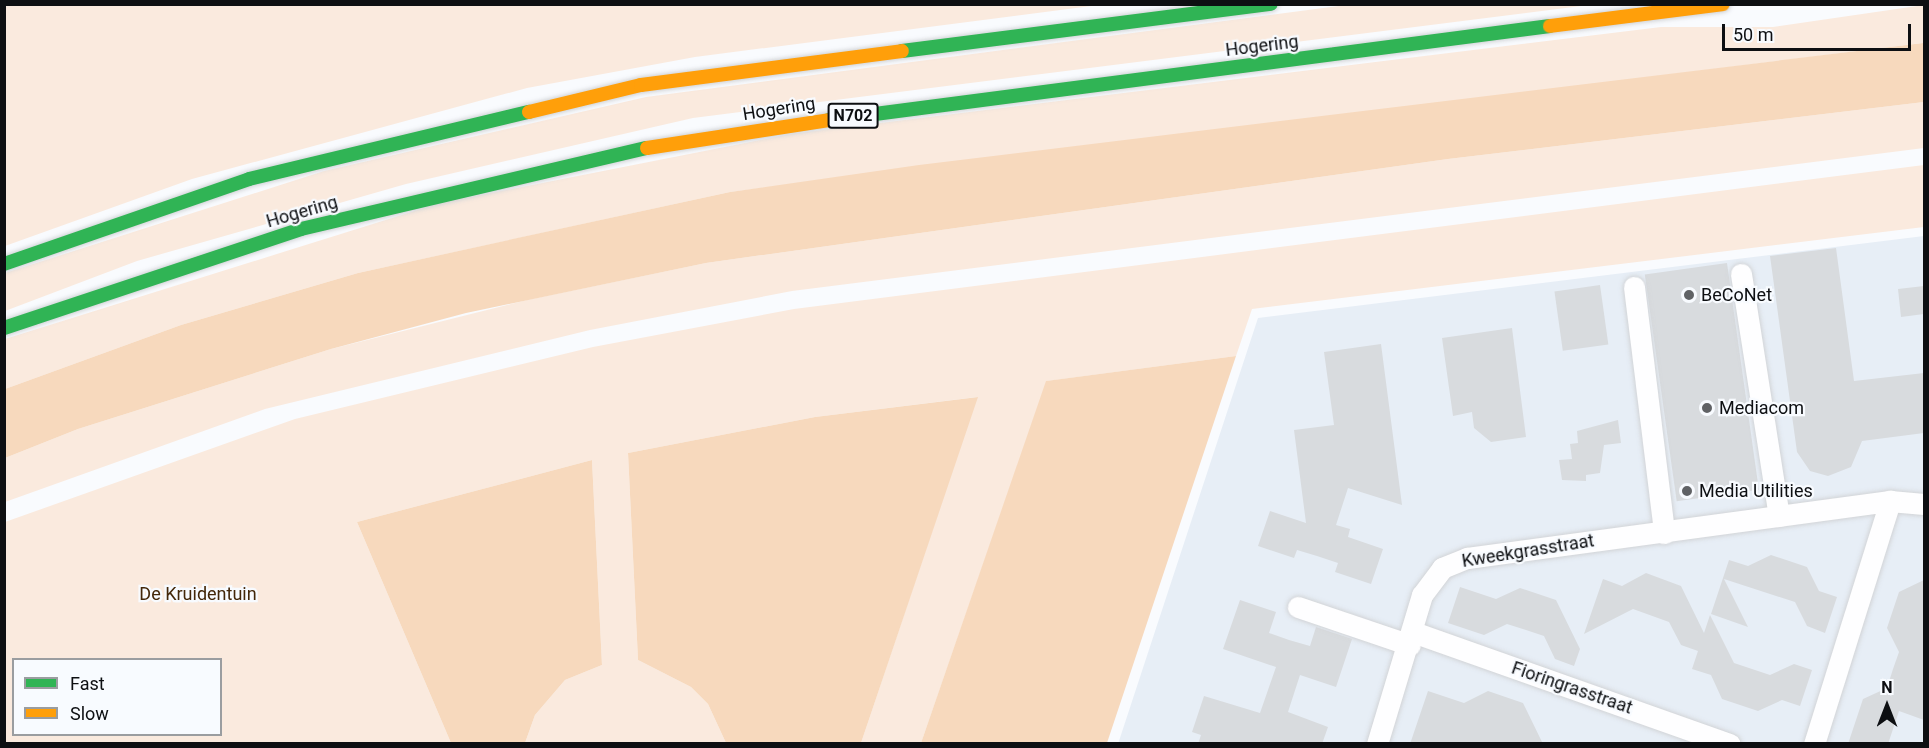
<!DOCTYPE html>
<html>
<head>
<meta charset="utf-8">
<style>
  body { margin:0 }
  #map { position:relative; width:1929px; height:748px; overflow:hidden; background:#f9fbfe; font-family:Roboto,sans-serif }
  div>[style] { position:absolute }
  .built>* { inset:0; background:#e7eef6 }
  .green>* { inset:0; background:#faeade }
  .forest>* { inset:0; background:#f7d9bd }
  .building>* { inset:0; background:#d8dbde; transform-origin:0 0 }
  .roads { filter:drop-shadow(0 0 2px #d2d4d7) drop-shadow(0 0 2px #d2d4d7) }
  .street>* { height:21px; margin:-10.5px; padding:0 10.5px; transform-origin:10.5px; border-radius:10.5px; background:#fefeff }
  .fast>* { height:14px; margin:-7px; padding:0 7px; transform-origin:7px; border-radius:7px; background:#30b455 }
  .slow>* { height:14px; margin:-7px; padding:0 7px; transform-origin:7px; border-radius:7px; background:#ff9f0a }
  .dots>* { width:16px; height:16px; translate:-50% -50%; box-sizing:border-box; border:3px solid #f8fbff; border-radius:50% }
  span { translate:-50% -50%; white-space:nowrap; text-align:center; line-height:1.15; -webkit-text-stroke:4.5px #f8fbff; paint-order:stroke }
  .shield-label span { padding:2px 4px; background:#f8fbff; border:2px solid; border-radius:4px; -webkit-text-stroke-width:0 }
  .shield-label { font-size:16px; color:#0d0f12; font-weight:700 }
  .street-label { font-size:18px; color:#0d0f12 }
  .poi-label { font-size:18px; color:#0d0f12 }
  .left { translate:0 -50%; text-align:left }
  .park-label { font-size:18px; color:#432709 }
  .frame { position:absolute; inset:0; border:6px solid #0d0f12; pointer-events:none }
  .legend { position:absolute; left:12px; top:658px; width:210px; height:78px; box-sizing:border-box; background:#f8fbff; border:2px solid #9a9da0; margin:0; padding:8px 10px; list-style:none; font-size:18px; color:#0d0f12 }
  .legend li { display:flex; align-items:center; gap:12px; height:30px }
  .legend b { width:30px; border:2px solid #9a9da0 }
  .north { position:absolute; left:1857px; top:676px; width:60px; height:60px; -webkit-text-stroke:4px #f8fbff; paint-order:stroke; rotate:0deg; font-size:16px; font-weight:700; line-height:24px; text-align:center; color:#0d0f12 }
  .north::after { content:''; display:block; margin:auto; width:21px; height:27px; background:#0d0f12; clip-path:polygon(50% 0,100% 100%,50% 72%,0 100%) }
  .scale { position:absolute; left:1722px; top:24px; width:189px; height:27px; box-sizing:border-box; border:3px solid #0d0f12; border-top:0; padding-left:8px; font-size:18px; line-height:21px; white-space:nowrap; color:#0d0f12; -webkit-text-stroke:4px #f8fbff; paint-order:stroke }
</style>
</head>
<body>
<div id="map">
  <div class="built">
    <div style="clip-path:polygon(1924px 236px,1924px 743px,1118px 744px,1258px 318px)"></div>
  </div>
  <div class="green">
    <div style="clip-path:polygon(4px 5px,1099px 5px,695px 57px,527px 88px,192px 179px,5px 246px)"></div>
    <div style="clip-path:polygon(1346px 5px,1589px 5px,693px 118px,406px 184px,137px 261px,5px 311px,5px 273px,324px 171px,646px 97px)"></div>
    <div style="clip-path:polygon(1924px 5px,1924px 60px,1922px 43px,730px 192px,358px 273px,181px 325px,5px 389px,5px 339px,440px 203px,791px 134px,1661px 27px,1773px 27px)"></div>
    <div style="clip-path:polygon(1924px 102px,1924px 148px,792px 291px,590px 330px,265px 409px,5px 502px,5px 458px,78px 429px,331px 349px,527px 300px,706px 263px,1448px 159px)"></div>
    <div style="clip-path:polygon(evenodd,1924px 165px,1924px 227px,1252px 309px,1236px 356px,1047px 381px,921px 743px,861px 743px,977px 397px,815px 417px,628px 453px,638px 660px,691px 687px,708px 704px,726px 743px,525px 743px,535px 715px,565px 680px,602px 665px,592px 460px,357px 522px,451px 743px,5px 744px,5px 522px,295px 419px,593px 347px,794px 309px,1924px 165px,14px 660px,220px 660px,220px 734px,14px 734px,14px 660px)"></div>
  </div>
  <div class="forest">
    <div style="clip-path:polygon(1923px 43px,1924px 102px,1448px 159px,706px 263px,466px 313px,331px 349px,78px 429px,5px 458px,5px 389px,181px 325px,358px 273px,545px 232px,730px 192px,919px 165px)"></div>
    <div style="clip-path:polygon(1236px 356px,1107px 743px,921px 743px,1046px 381px)"></div>
    <div style="clip-path:polygon(978px 397px,861px 743px,726px 743px,708px 704px,691px 687px,638px 660px,628px 453px,815px 417px)"></div>
    <div style="clip-path:polygon(592px 460px,602px 665px,565px 680px,535px 715px,525px 743px,451px 743px,357px 522px)"></div>
  </div>
  <div class="building">
    <div style="clip-path:polygon(1836px 248px,1854px 381px,1924px 373px,1924px 433px,1862px 441px,1851px 467px,1828px 476px,1810px 471px,1797px 452px,1770px 256px)"></div>
    <div style="left:1727px;top:263px;width:229px;height:83px;rotate:82deg"></div>
    <div style="left:1600px;top:285px;width:60px;height:46px;rotate:82deg"></div>
    <div style="clip-path:polygon(1924px 286px,1924px 314px,1901px 317px,1898px 289px)"></div>
    <div style="clip-path:polygon(1512px 328px,1526px 437px,1491px 442px,1474px 428px,1472px 412px,1453px 416px,1442px 338px)"></div>
    <div style="clip-path:polygon(1381px 344px,1402px 505px,1348px 488px,1336px 525px,1350px 529px,1348px 537px,1383px 549px,1371px 584px,1335px 572px,1338px 563px,1317px 556px,1297px 550px,1294px 558px,1258px 546px,1270px 511px,1306px 523px,1294px 430px,1334px 425px,1324px 352px)"></div>
    <div style="clip-path:polygon(1618px 420px,1621px 443px,1604px 445px,1600px 473px,1586px 475px,1586px 481px,1562px 480px,1559px 460px,1572px 459px,1570px 444px,1578px 443px,1577px 431px)"></div>
    <div style="clip-path:polygon(1771px 555px,1807px 567px,1819px 591px,1837px 597px,1825px 633px,1807px 626px,1795px 602px,1724px 579px,1748px 627px,1711px 614px,1729px 560px,1748px 566px)"></div>
    <div style="clip-path:polygon(1646px 573px,1681px 586px,1704px 633px,1710px 615px,1734px 663px,1770px 675px,1794px 664px,1812px 670px,1800px 706px,1782px 700px,1758px 711px,1722px 699px,1711px 675px,1692px 669px,1698px 651px,1681px 645px,1669px 622px,1633px 609px,1584px 634px,1603px 579px,1622px 586px)"></div>
    <div style="clip-path:polygon(1924px 580px,1924px 720px,1899px 711px,1888px 744px,1848px 744px,1863px 699px,1887px 688px,1893px 669px,1899px 652px,1887px 628px,1899px 592px)"></div>
    <div style="clip-path:polygon(1460px 587px,1496px 599px,1520px 588px,1556px 600px,1580px 649px,1574px 666px,1555px 659px,1544px 636px,1526px 630px,1507px 624px,1484px 635px,1448px 623px)"></div>
    <div style="clip-path:polygon(1240px 600px,1276px 612px,1269px 633px,1289px 640px,1310px 646px,1316px 627px,1352px 639px,1336px 687px,1300px 675px,1288px 712px,1328px 727px,1322px 744px,1198px 744px,1201px 735px,1192px 732px,1204px 696px,1260px 713px,1276px 667px,1223px 649px)"></div>
    <div style="clip-path:polygon(1428px 691px,1464px 703px,1488px 691px,1523px 703px,1543px 744px,1410px 744px)"></div>
  </div>
  <div class="roads">
    <div class="street">
      <div style="left:1741px;top:274px;width:245px;rotate:81.1deg"></div>
      <div style="left:1634px;top:287px;width:248px;rotate:83deg"></div>
      <div style="left:1298px;top:607px;width:118px;rotate:18.7deg"></div>
      <div style="left:1413px;top:632px;width:336px;rotate:19.5deg"></div>
      <div style="left:1377px;top:744px;width:156px;rotate:-73.2deg"></div>
      <div style="left:1422px;top:595px;width:34px;rotate:-53deg"></div>
      <div style="left:1442px;top:568px;width:27px;rotate:-22deg"></div>
      <div style="left:1467px;top:558px;width:427px;rotate:-7.7deg"></div>
      <div style="left:1890px;top:501px;width:34px;rotate:5deg"></div>
      <div style="left:1814px;top:744px;width:255px;rotate:-72.6deg"></div>
    </div>
    <div class="fast">
      <div style="left:902px;top:51px;width:372px;rotate:-7.3deg"></div>
      <div style="left:829px;top:120px;width:727px;rotate:-7.43deg"></div>
      <div style="left:4px;top:264px;width:259px;rotate:-19.1deg"></div>
      <div style="left:249px;top:179px;width:288px;rotate:-13.5deg"></div>
      <div style="left:4px;top:328px;width:313px;rotate:-18.4deg"></div>
      <div style="left:301px;top:229px;width:355px;rotate:-13.2deg"></div>
    </div>
    <div class="slow">
      <div style="left:1550px;top:26px;width:174px;rotate:-7.2deg"></div>
      <div style="left:529px;top:112px;width:115px;rotate:-13.6deg"></div>
      <div style="left:641px;top:85px;width:263px;rotate:-7.4deg"></div>
      <div style="left:647px;top:148px;width:184px;rotate:-8.7deg"></div>
    </div>
  </div>
  <div class="dots">
    <div style="left:1689px;top:295px;background:#606265"></div>
    <div style="left:1707px;top:408px;background:#606265"></div>
    <div style="left:1687px;top:491px;background:#606265"></div>
  </div>
  <div class="shield-label">
    <span style="left:853px;top:116px">N702</span>
  </div>
  <div class="street-label">
    <span style="left:1262px;top:46px;rotate:-7deg">Hogering</span>
    <span style="left:779px;top:109px;rotate:-9deg">Hogering</span>
    <span style="left:302px;top:212px;rotate:-16deg">Hogering</span>
    <span style="left:1528px;top:551px;rotate:-9deg">Kweekgrasstraat</span>
    <span style="left:1572px;top:688px;rotate:19deg">Fioringrasstraat</span>
  </div>
  <div class="poi-label">
    <span class="left" style="left:1701px;top:295px">BeCoNet</span>
    <span class="left" style="left:1719px;top:408px">Mediacom</span>
    <span class="left" style="left:1699px;top:491px">Media Utilities</span>
  </div>
  <div class="park-label">
    <span style="left:198px;top:594px">De Kruidentuin</span>
  </div>
  <div class="frame"></div>
  <ul class="legend">
  <li><b style="height:8px;background:#30b455"></b>Fast</li>
  <li><b style="height:8px;background:#ff9f0a"></b>Slow</li>
  </ul>
  <div class="north">N</div>
  <div class="scale">50 m</div>
</div>
</body>
</html>
